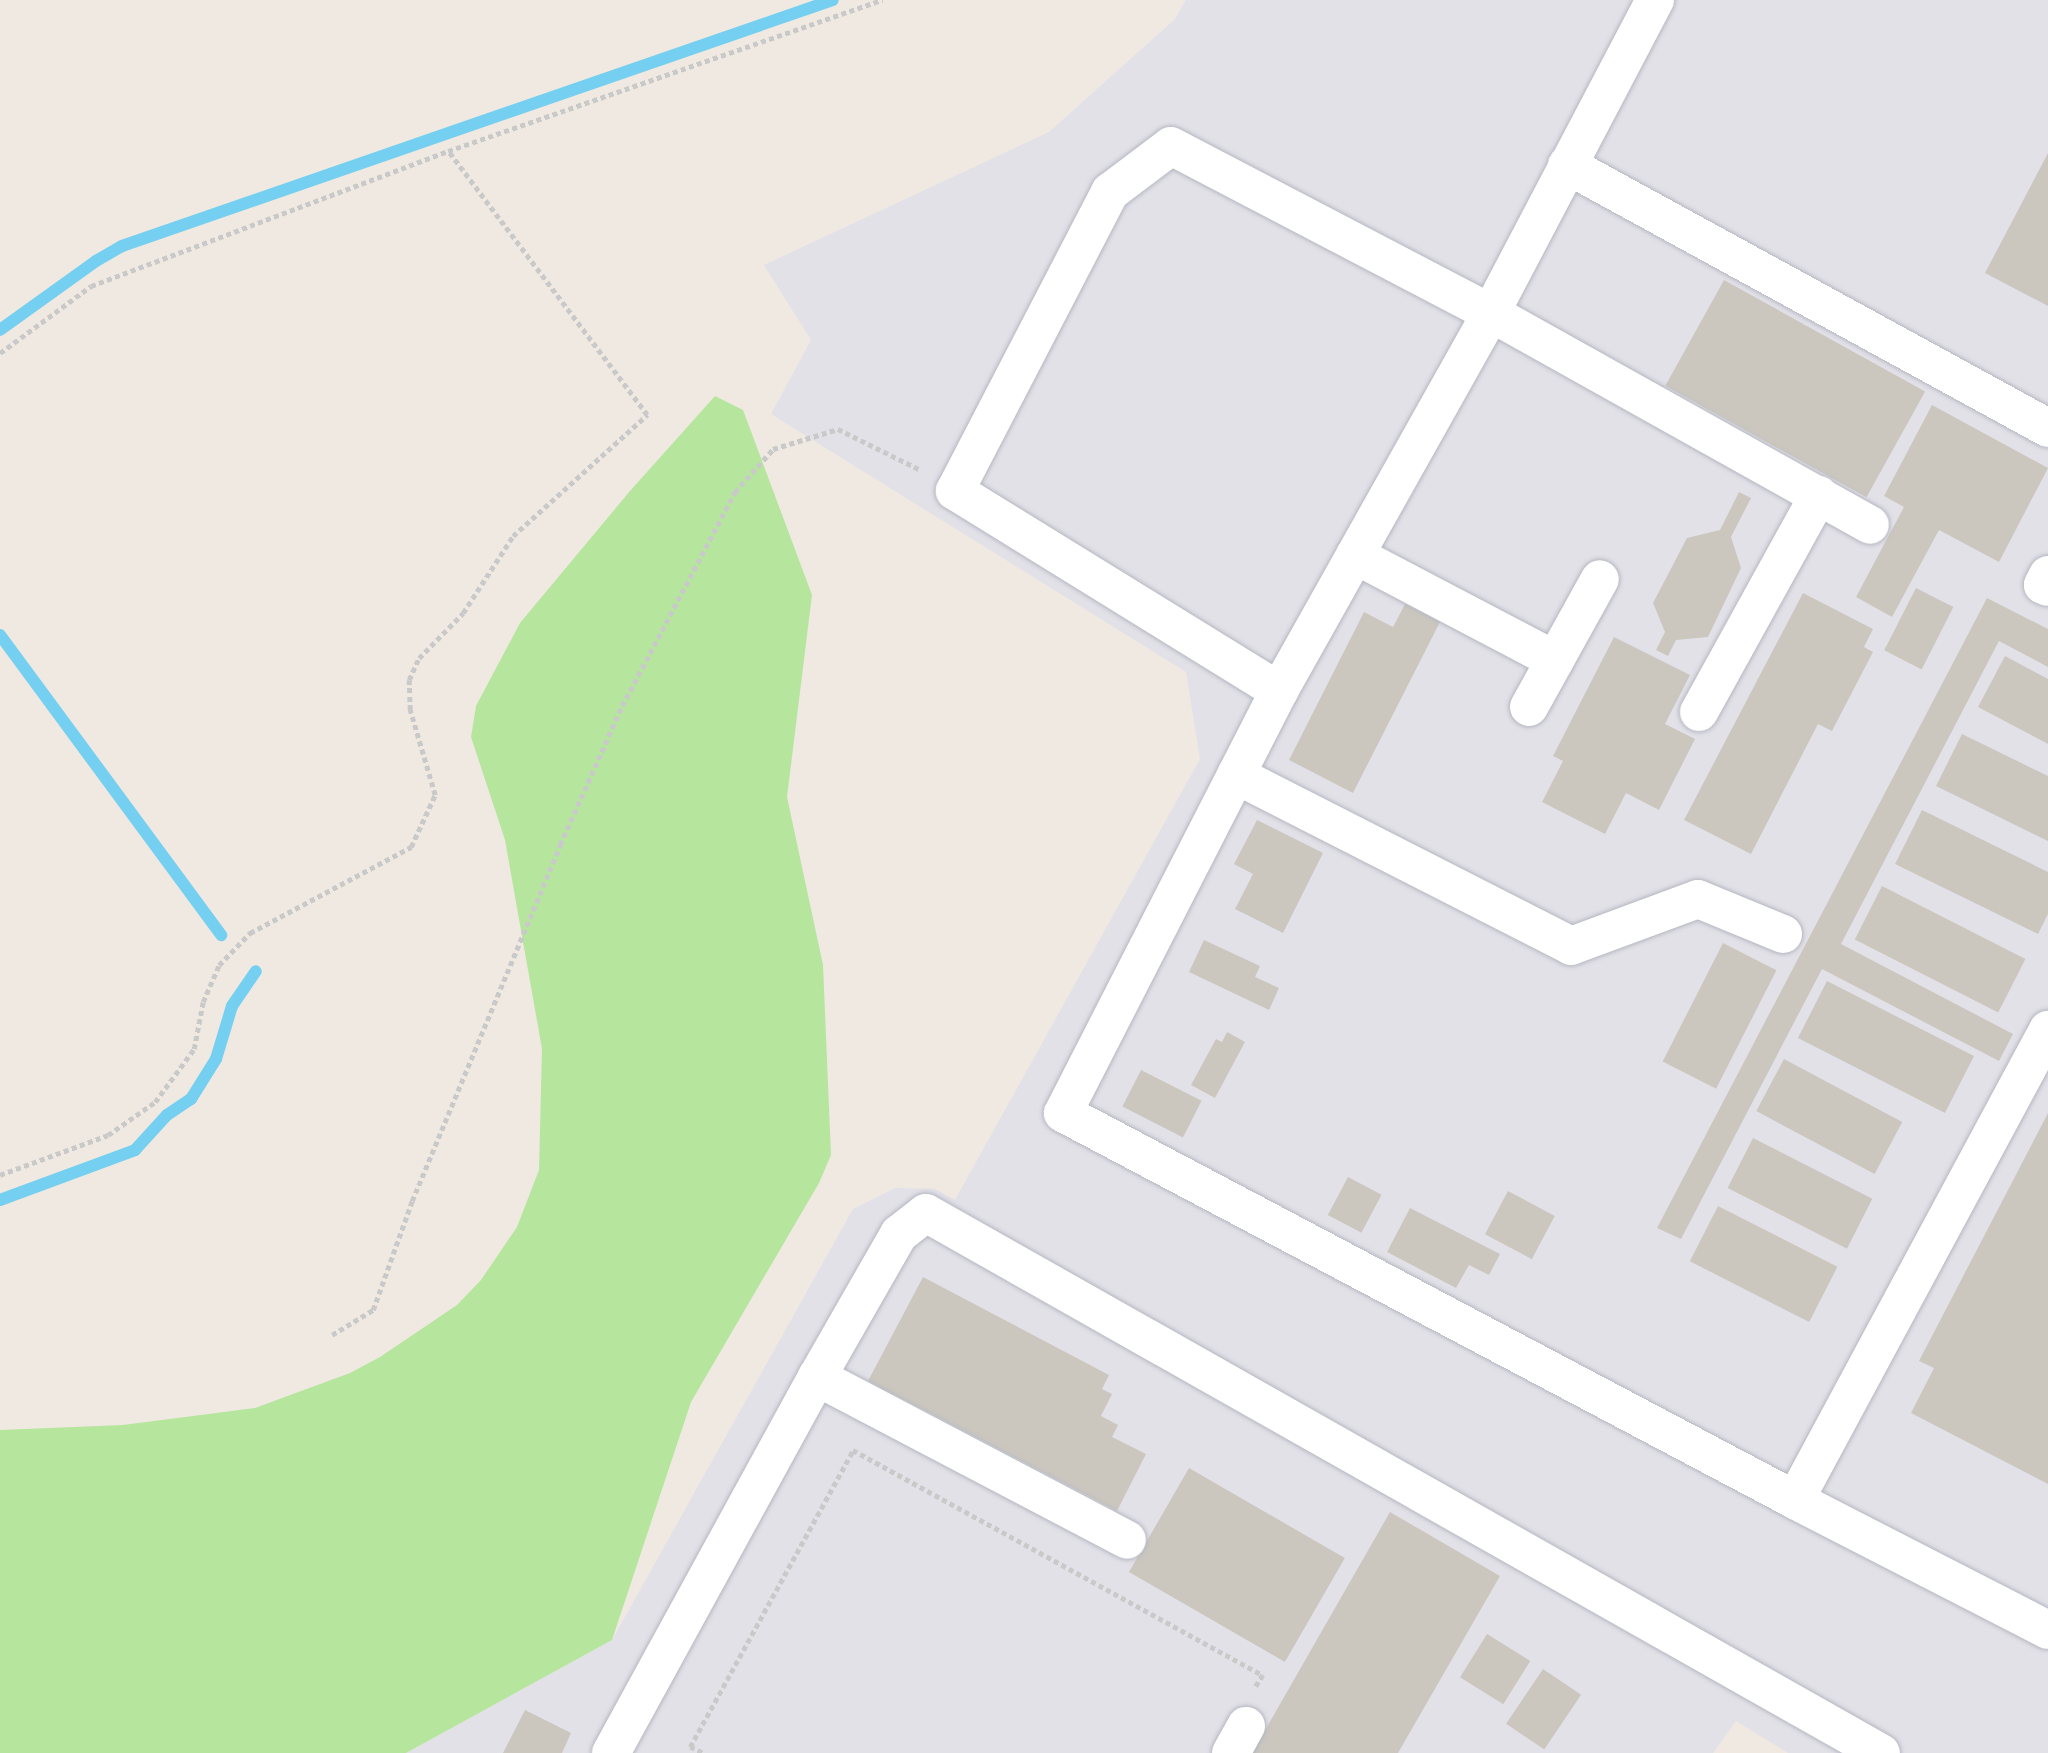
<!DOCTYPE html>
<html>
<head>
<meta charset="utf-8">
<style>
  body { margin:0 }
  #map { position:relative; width:2048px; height:1753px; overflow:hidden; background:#efe9e1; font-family:"Alegreya Sans",sans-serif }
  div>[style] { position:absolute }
  .industrial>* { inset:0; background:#e3e1e8 }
  .green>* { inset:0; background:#b6e59e }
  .stream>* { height:12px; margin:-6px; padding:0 6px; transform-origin:6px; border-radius:6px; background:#75cff0 }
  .building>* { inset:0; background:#cbc7bf; transform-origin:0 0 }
  .path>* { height:4.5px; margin-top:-2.25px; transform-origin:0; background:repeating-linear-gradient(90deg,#c9c9c9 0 5px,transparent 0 8.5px) }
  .roads { filter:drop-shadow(0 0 2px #b4b7c1) drop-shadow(0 0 2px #b4b7c1) }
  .minor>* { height:38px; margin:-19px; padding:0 19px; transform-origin:19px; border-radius:19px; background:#fff }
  span { translate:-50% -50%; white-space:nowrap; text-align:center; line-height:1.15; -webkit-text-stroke:7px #fff; paint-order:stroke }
</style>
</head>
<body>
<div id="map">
  <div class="industrial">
    <div style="clip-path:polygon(1186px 0,2048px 0,2048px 1753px,1788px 1753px,1736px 1721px,1713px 1753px,406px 1753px,612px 1640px,853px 1209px,895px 1188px,935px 1189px,955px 1200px,1200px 759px,1186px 672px,771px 414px,811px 340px,764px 265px,1049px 132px,1175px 19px)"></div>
  </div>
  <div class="green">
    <div style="clip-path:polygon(715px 396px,743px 410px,812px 595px,787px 797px,823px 965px,831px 1155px,819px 1183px,691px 1402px,612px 1640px,406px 1753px,0 1753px,0 1430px,123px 1425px,255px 1408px,350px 1373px,380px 1357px,457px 1305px,481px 1280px,517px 1227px,539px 1170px,542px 1049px,505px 840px,471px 737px,476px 706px,520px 623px,630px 491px)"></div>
  </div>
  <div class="stream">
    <div style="left:0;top:330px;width:118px;rotate:-35.7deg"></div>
    <div style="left:96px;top:261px;width:30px;rotate:-30deg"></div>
    <div style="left:122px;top:246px;width:752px;rotate:-19.09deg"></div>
    <div style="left:0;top:635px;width:373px;rotate:53.6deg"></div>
    <div style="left:0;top:1200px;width:144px;rotate:-20.3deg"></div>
    <div style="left:135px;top:1150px;width:47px;rotate:-47.6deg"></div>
    <div style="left:167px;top:1115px;width:29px;rotate:-34deg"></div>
    <div style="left:191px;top:1099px;width:47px;rotate:-58deg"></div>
    <div style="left:216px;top:1059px;width:55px;rotate:-73.2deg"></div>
    <div style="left:232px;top:1006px;width:42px;rotate:-55.6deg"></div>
  </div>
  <div class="building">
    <div style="clip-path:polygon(2048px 153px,2048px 306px,1985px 273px)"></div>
    <div style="left:1724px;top:280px;width:230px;height:121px;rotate:29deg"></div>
    <div style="clip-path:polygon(1932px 405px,2048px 468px,1999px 562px,1939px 530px,1892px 617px,1856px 597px,1904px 507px,1884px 496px)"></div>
    <div style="clip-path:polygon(1739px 492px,1751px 498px,1731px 537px,1741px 568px,1708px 637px,1676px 640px,1668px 656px,1656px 650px,1665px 632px,1653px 603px,1687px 538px,1720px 530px)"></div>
    <div style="left:1916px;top:588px;width:42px;height:70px;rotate:27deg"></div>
    <div style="clip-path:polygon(1803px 593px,1873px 629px,1864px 647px,1873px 652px,1832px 731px,1818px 724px,1751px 854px,1684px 820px)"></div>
    <div style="clip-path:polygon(1987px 598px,2048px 629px,2048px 667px,1999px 641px,1841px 944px,2013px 1034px,1999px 1061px,1822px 969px,1681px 1239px,1657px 1228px)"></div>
    <div style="clip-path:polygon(1405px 604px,1440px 622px,1353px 793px,1289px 760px,1364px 612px,1393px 627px)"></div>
    <div style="clip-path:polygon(1614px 637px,1690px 675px,1665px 724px,1695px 739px,1659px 810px,1626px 793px,1605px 834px,1542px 802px,1563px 761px,1553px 756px)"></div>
    <div style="clip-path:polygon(2005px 656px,2048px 679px,2048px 744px,1978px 707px)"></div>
    <div style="clip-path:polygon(1962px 734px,2048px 776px,2048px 841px,1936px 786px)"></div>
    <div style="clip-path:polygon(1922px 810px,2048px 872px,2048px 914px,2038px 934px,1895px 864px)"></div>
    <div style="clip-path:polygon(1257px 820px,1323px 853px,1283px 933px,1235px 909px,1253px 874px,1234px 864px)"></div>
    <div style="left:1882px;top:886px;width:161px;height:60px;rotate:27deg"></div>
    <div style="clip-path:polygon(1204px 940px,1260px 966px,1255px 977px,1279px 988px,1269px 1010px,1189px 972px)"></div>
    <div style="left:1723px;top:943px;width:60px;height:133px;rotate:27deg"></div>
    <div style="left:1827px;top:981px;width:165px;height:64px;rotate:27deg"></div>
    <div style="clip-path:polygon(1227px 1032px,1245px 1042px,1215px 1098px,1191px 1085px,1216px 1039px,1222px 1042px)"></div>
    <div style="left:1784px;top:1059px;width:134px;height:59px;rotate:28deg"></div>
    <div style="left:1141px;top:1070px;width:68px;height:41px;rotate:27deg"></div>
    <div style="clip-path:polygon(2048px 1113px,2048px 1484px,1911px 1413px,1934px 1368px,1919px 1361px)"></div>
    <div style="left:1753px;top:1138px;width:134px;height:56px;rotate:27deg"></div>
    <div style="left:1348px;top:1177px;width:38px;height:43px;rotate:28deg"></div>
    <div style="left:1508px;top:1191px;width:53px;height:49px;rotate:28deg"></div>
    <div style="left:1718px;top:1206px;width:134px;height:62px;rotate:27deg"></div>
    <div style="clip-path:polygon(1410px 1208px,1500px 1254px,1489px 1275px,1469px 1265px,1456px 1288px,1387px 1252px)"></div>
    <div style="clip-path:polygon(923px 1277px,1109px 1375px,1102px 1389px,1112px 1394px,1101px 1416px,1118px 1425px,1112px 1437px,1146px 1454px,1117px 1511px,868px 1381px)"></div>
    <div style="left:1189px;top:1468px;width:180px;height:120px;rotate:30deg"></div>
    <div style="clip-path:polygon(1390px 1512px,1500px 1576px,1398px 1753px,1252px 1753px)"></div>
    <div style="left:1487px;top:1634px;width:51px;height:51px;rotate:32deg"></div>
    <div style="left:1543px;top:1669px;width:46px;height:66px;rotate:34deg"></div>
    <div style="clip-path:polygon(525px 1710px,571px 1733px,562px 1753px,503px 1753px)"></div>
  </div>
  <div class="path">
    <div style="left:0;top:353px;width:113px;rotate:-36.4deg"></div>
    <div style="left:91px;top:286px;width:382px;rotate:-20.7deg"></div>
    <div style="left:448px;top:151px;width:460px;rotate:-19.2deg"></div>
    <div style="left:0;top:1175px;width:115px;rotate:-20.3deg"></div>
    <div style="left:108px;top:1135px;width:57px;rotate:-35.1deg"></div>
    <div style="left:155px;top:1102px;width:66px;rotate:-53.7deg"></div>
    <div style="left:194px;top:1049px;width:48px;rotate:-79.2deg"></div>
    <div style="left:203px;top:1002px;width:40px;rotate:-66.6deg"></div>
    <div style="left:219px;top:965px;width:45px;rotate:-45.9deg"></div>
    <div style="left:250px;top:933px;width:183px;rotate:-28.1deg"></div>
    <div style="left:411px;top:847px;width:57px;rotate:-65.2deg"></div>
    <div style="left:435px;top:795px;width:89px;rotate:-106.4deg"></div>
    <div style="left:410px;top:710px;width:30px;rotate:-92deg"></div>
    <div style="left:409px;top:680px;width:24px;rotate:-66deg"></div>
    <div style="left:419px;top:658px;width:63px;rotate:-45.6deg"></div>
    <div style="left:463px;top:613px;width:92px;rotate:-57deg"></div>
    <div style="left:513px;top:536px;width:181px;rotate:-42.1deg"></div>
    <div style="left:647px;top:415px;width:331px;rotate:-127deg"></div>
    <div style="left:332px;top:1335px;width:48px;rotate:-31.4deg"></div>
    <div style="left:373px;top:1310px;width:116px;rotate:-70.3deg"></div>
    <div style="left:412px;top:1201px;width:386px;rotate:-67.4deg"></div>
    <div style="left:560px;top:845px;width:152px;rotate:-66deg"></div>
    <div style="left:622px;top:706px;width:242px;rotate:-62.2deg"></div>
    <div style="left:735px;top:492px;width:57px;rotate:-48.5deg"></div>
    <div style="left:773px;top:449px;width:68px;rotate:-17.1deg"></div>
    <div style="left:838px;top:429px;width:93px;rotate:26.3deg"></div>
    <div style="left:702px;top:1753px;width:13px;rotate:-153deg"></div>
    <div style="left:690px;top:1747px;width:339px;rotate:-61.2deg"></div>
    <div style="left:853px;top:1450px;width:468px;rotate:28.8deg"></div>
    <div style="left:1263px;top:1675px;width:15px;rotate:122deg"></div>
  </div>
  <div class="roads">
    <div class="minor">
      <div style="left:1655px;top:0;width:353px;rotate:117.7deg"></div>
      <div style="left:1491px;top:313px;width:433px;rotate:119.3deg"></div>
      <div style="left:1279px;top:691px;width:474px;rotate:117.1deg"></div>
      <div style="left:1063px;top:1113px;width:828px;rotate:27.86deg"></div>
      <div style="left:1795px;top:1500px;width:284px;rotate:27.2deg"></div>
      <div style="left:1567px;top:165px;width:548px;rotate:28.67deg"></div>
      <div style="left:1355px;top:555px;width:226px;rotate:27.7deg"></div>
      <div style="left:2048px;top:575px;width:11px;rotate:117deg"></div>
      <div style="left:2043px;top:585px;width:5px;rotate:22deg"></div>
      <div style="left:1279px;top:691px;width:381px;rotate:-148.3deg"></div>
      <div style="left:955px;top:491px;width:337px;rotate:-62.6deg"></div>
      <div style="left:1110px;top:192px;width:76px;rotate:-37deg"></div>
      <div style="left:1171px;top:146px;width:361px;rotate:27.6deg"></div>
      <div style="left:1491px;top:313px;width:434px;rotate:29.2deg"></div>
      <div style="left:1529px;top:707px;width:146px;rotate:-61deg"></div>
      <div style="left:1699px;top:712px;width:248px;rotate:-61.1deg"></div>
      <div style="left:1236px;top:775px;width:376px;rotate:27deg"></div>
      <div style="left:1571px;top:946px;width:135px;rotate:-20.3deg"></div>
      <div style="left:1698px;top:899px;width:92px;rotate:22.4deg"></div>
      <div style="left:817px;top:1377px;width:350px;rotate:27.7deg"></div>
      <div style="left:1795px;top:1500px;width:534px;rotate:-61.71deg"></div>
      <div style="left:611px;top:1753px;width:429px;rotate:-61.3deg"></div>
      <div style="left:817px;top:1377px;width:165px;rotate:-60.2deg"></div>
      <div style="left:899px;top:1234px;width:34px;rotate:-38deg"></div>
      <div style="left:926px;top:1213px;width:1097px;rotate:29.49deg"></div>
      <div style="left:1231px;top:1753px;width:31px;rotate:-61deg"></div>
    </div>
  </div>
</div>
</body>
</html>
